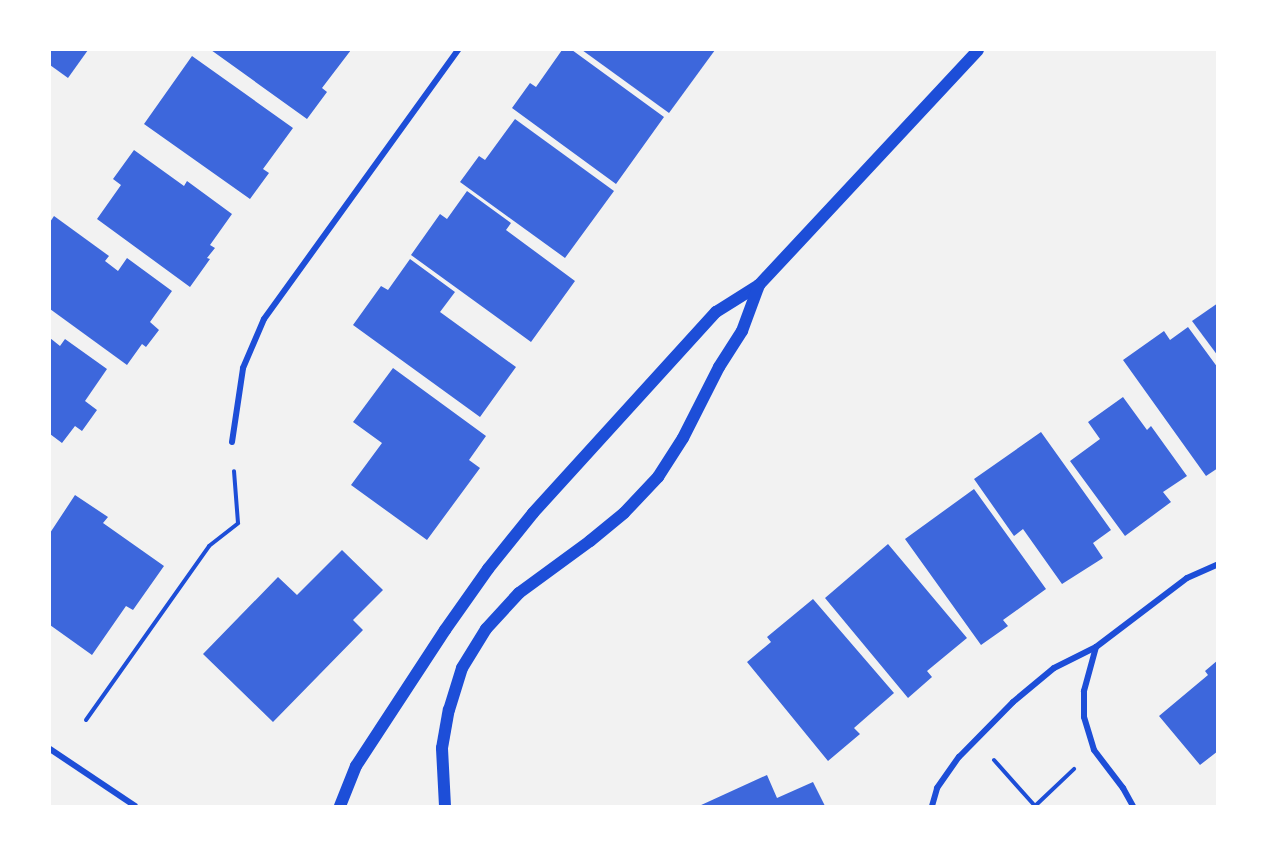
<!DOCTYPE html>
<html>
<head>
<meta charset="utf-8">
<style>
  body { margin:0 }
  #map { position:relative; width:1267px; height:856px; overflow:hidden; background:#f2f2f2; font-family:Barlow,sans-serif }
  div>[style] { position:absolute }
  .building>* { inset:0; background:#3d67dc }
  .path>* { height:4px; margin:-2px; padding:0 2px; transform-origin:2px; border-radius:2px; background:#1d4ed8 }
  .minor>* { height:6px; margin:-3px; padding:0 3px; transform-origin:3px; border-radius:3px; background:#1d4ed8 }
  .secondary>* { height:12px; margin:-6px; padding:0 6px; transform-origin:6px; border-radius:6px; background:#1d4ed8 }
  span { translate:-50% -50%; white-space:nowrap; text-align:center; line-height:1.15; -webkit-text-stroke:6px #fff; paint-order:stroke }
  .frame { position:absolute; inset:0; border:51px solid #fff; pointer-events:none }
</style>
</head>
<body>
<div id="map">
  <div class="building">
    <div style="clip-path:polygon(50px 50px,88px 50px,68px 78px,50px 65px)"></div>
    <div style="clip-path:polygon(211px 50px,351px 50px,322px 88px,327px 92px,307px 119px)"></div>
    <div style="clip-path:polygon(562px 50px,572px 50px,664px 117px,616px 184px,512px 108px,530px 83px,536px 87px)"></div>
    <div style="clip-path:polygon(582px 50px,715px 50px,669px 113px)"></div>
    <div style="clip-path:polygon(192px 56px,293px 128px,263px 169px,269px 173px,250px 199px,144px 124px)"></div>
    <div style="clip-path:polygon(515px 119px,614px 191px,565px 258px,460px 182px,479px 156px,485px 160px)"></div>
    <div style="clip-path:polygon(134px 150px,184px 186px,187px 181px,232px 214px,210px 245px,215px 248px,207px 258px,210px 259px,190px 287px,97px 219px,121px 185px,113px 179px)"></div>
    <div style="clip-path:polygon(467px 191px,511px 223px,506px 230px,575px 281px,531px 342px,411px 255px,440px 214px,447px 219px)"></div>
    <div style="clip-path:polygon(54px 216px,109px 256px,105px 261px,118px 271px,127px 258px,172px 291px,150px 322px,159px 330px,146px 347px,142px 344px,127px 365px,50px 309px,50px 222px)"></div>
    <div style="clip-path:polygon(410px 259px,455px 292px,440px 312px,516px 367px,480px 417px,353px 325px,381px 286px,388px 290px)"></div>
    <div style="clip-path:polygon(1218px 303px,1218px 356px,1192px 321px)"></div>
    <div style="clip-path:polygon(1188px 327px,1218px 368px,1218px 468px,1206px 476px,1123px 360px,1164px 331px,1170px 340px)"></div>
    <div style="clip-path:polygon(50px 338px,60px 346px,65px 339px,107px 369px,85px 401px,97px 410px,82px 431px,75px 426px,62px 443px,50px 434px)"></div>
    <div style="clip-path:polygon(393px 368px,486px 436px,469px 460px,480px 468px,427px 540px,351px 485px,382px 443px,353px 422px)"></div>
    <div style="clip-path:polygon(1123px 397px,1147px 430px,1151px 426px,1187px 476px,1163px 492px,1171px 502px,1125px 536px,1070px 461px,1100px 439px,1088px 422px)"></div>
    <div style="clip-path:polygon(1041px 432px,1111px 530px,1093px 543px,1103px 558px,1062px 584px,1023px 529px,1014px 536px,974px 479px)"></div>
    <div style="clip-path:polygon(974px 489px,1046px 589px,1003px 620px,1008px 626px,981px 645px,905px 539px)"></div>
    <div style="clip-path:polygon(75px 495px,108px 517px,103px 523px,164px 566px,133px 610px,126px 606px,92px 655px,50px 625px,50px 533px)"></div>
    <div style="clip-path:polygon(888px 544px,967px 638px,927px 671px,932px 677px,908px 698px,825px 598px)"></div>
    <div style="clip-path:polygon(342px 550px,383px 590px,353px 620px,363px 630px,273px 722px,203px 654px,278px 577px,297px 595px)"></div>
    <div style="clip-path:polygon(813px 599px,894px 693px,854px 728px,860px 734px,828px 761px,747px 662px,771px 642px,767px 637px)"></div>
    <div style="clip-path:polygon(1218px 660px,1218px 751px,1200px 765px,1159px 716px,1208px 675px,1205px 671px)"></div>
    <div style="clip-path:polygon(767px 775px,777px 798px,813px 782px,825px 806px,699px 806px)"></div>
  </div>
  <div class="path">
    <div style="left:86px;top:720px;width:213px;rotate:-54.7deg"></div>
    <div style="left:209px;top:546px;width:37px;rotate:-38deg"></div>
    <div style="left:238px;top:523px;width:52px;rotate:-94.4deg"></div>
    <div style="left:994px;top:760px;width:62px;rotate:48.3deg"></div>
    <div style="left:1035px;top:806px;width:54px;rotate:-43.5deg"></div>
  </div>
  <div class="minor">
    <div style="left:232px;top:442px;width:75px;rotate:-81.5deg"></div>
    <div style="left:243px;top:368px;width:53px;rotate:-66.8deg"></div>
    <div style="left:264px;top:319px;width:332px;rotate:-54.2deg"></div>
    <div style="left:1096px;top:647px;width:46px;rotate:105.3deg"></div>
    <div style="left:1084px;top:691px;width:26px;rotate:90deg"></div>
    <div style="left:1084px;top:717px;width:34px;rotate:73deg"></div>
    <div style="left:1094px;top:750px;width:48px;rotate:52.7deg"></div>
    <div style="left:1123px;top:788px;width:21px;rotate:61deg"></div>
    <div style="left:50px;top:749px;width:102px;rotate:33.8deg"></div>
    <div style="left:932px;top:806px;width:19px;rotate:-74deg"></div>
    <div style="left:937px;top:788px;width:38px;rotate:-55deg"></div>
    <div style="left:959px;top:757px;width:77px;rotate:-45.5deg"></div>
    <div style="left:1013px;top:702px;width:53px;rotate:-39.7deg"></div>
    <div style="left:1054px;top:668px;width:47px;rotate:-26.6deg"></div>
    <div style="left:1096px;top:647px;width:114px;rotate:-37.2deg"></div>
    <div style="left:1187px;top:578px;width:34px;rotate:-24deg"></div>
  </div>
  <div class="secondary">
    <div style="left:340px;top:806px;width:43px;rotate:-68.2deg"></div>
    <div style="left:356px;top:766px;width:163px;rotate:-56.8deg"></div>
    <div style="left:445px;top:630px;width:75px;rotate:-54.8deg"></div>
    <div style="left:488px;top:569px;width:72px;rotate:-51.2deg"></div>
    <div style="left:533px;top:513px;width:272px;rotate:-47.7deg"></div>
    <div style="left:716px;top:312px;width:51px;rotate:-32.1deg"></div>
    <div style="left:759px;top:285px;width:321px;rotate:-47deg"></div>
    <div style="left:445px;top:806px;width:58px;rotate:-93deg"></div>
    <div style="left:442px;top:748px;width:39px;rotate:-80deg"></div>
    <div style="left:449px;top:710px;width:44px;rotate:-72.8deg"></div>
    <div style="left:462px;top:668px;width:46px;rotate:-58.4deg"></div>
    <div style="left:486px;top:629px;width:49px;rotate:-47.5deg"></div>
    <div style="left:519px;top:593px;width:88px;rotate:-36.2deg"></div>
    <div style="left:590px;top:541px;width:44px;rotate:-39.5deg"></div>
    <div style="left:624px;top:513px;width:50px;rotate:-46.6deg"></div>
    <div style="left:658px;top:477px;width:46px;rotate:-57.3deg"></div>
    <div style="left:683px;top:438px;width:80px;rotate:-63.1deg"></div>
    <div style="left:719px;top:367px;width:43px;rotate:-57.4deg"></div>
    <div style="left:742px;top:331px;width:49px;rotate:-69.7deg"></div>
  </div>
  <div class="frame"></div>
</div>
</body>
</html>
